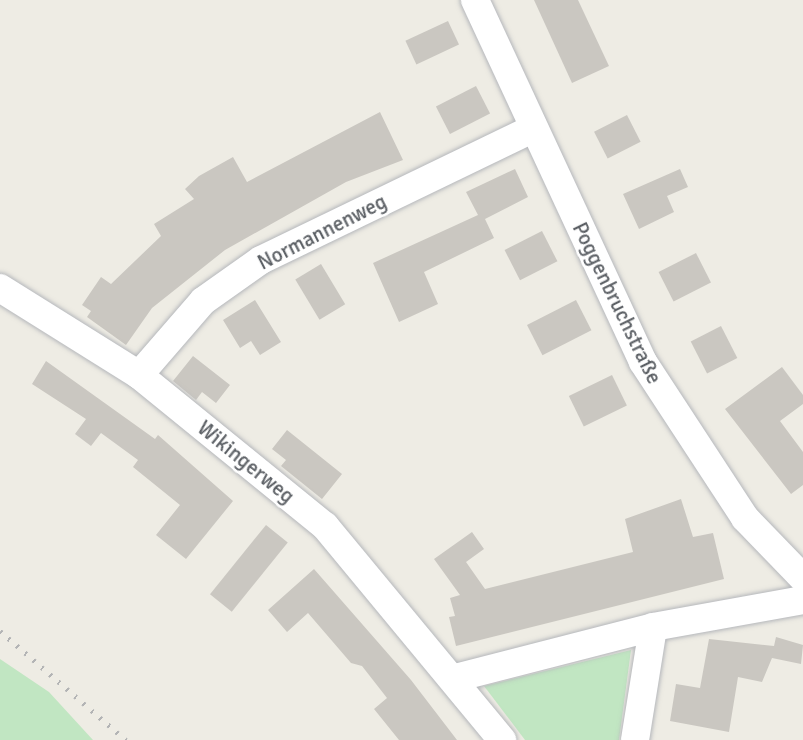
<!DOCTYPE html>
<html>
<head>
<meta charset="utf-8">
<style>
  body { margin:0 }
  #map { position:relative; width:803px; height:740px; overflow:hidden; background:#eeece4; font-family:Signika,sans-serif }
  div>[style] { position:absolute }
  .green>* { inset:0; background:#c1e6c2 }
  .building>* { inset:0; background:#cac7c1; transform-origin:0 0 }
  .roads { filter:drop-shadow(0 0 2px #b5b7bb) drop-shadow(0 0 2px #b5b7bb) }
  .street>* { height:28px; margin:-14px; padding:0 14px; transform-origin:14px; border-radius:14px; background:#fff }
  .rail>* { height:5px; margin-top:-2.5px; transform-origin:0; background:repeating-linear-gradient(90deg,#b3b4b5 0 2px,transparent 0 11px) }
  span { translate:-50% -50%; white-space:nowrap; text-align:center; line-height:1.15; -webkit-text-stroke:5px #fff; paint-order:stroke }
  .street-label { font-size:21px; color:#5c6065 }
</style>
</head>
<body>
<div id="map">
  <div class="green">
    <div style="clip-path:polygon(631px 650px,619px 740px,525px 740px,484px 686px)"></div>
    <div style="clip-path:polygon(0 659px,49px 692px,93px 740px,0 740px)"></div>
  </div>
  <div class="building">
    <div style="clip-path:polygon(534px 0,578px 0,609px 66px,572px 83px)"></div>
    <div style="left:448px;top:21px;width:26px;height:47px;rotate:65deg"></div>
    <div style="left:476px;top:86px;width:31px;height:45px;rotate:63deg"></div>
    <div style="clip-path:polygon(380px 112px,403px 160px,346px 182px,225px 250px,152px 308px,126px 345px,87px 317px,91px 311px,82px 305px,101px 277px,111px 284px,161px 236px,154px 224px,194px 199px,185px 189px,199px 176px,233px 157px,247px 182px)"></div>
    <div style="left:627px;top:115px;width:30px;height:37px;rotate:63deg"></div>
    <div style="clip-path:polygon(515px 169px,528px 197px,485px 219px,494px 238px,424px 272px,438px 304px,399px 322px,373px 263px,478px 215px,466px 192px)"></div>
    <div style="clip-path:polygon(680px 169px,688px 187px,667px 196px,674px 212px,639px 229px,623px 194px)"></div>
    <div style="left:542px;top:231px;width:34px;height:42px;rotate:63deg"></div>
    <div style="left:696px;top:253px;width:33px;height:42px;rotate:63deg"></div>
    <div style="left:321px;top:264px;width:47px;height:30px;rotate:59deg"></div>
    <div style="clip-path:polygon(255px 300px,281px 342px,260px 355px,251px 341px,240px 348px,223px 320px)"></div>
    <div style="left:576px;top:300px;width:34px;height:55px;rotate:63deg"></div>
    <div style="left:721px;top:326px;width:36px;height:34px;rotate:63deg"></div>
    <div style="clip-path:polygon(193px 356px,230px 385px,216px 403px,202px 392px,196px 400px,173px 381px)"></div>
    <div style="clip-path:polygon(46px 361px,155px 439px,158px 435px,233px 501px,186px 559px,156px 535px,180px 505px,133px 467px,138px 460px,101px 433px,91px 446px,75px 434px,86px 419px,32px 384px)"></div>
    <div style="clip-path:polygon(782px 367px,803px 395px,803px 404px,780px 421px,803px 452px,803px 485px,791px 494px,725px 409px)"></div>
    <div style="left:612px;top:375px;width:34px;height:48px;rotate:64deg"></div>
    <div style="clip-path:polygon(287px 430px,342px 474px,322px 499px,281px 466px,286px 460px,272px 449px)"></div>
    <div style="clip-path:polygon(681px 499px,693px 537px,713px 533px,724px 579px,456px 646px,449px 617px,455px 616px,450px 598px,460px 595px,434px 559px,472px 532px,484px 549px,466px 562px,485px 589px,633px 552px,625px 519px)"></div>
    <div style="left:266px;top:525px;width:28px;height:89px;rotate:39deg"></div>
    <div style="clip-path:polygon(314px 569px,411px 680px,457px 740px,399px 740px,374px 709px,387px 698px,362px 666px,351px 663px,308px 613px,287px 632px,268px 610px)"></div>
    <div style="clip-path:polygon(776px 637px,803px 645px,801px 664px,772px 658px,762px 682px,738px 677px,729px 732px,670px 721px,676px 684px,700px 688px,709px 639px,774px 646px)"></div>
  </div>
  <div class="roads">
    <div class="street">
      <div style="left:475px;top:0;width:399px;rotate:65.1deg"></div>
      <div style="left:643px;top:362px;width:186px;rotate:56.8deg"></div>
      <div style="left:745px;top:518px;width:83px;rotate:46deg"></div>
      <div style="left:0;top:288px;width:164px;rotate:32deg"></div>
      <div style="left:139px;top:375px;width:240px;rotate:39.1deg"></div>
      <div style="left:325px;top:526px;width:278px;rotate:50.4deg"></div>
      <div style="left:139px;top:375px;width:98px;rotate:-49.1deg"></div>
      <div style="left:203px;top:301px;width:71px;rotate:-35.3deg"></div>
      <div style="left:261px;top:260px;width:303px;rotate:-25.8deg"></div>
      <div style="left:455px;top:678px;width:204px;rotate:-14.4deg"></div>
      <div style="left:653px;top:627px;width:152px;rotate:-10.2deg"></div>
      <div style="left:635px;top:740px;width:114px;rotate:-80.9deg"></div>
    </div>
  </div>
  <div class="rail">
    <div style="left:0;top:631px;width:167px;rotate:40.9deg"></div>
  </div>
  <div class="street-label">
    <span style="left:322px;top:232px;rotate:-27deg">Normannenweg</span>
    <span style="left:617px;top:303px;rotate:64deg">Poggenbruchstraße</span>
    <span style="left:246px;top:462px;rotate:39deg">Wikingerweg</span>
  </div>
</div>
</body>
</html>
